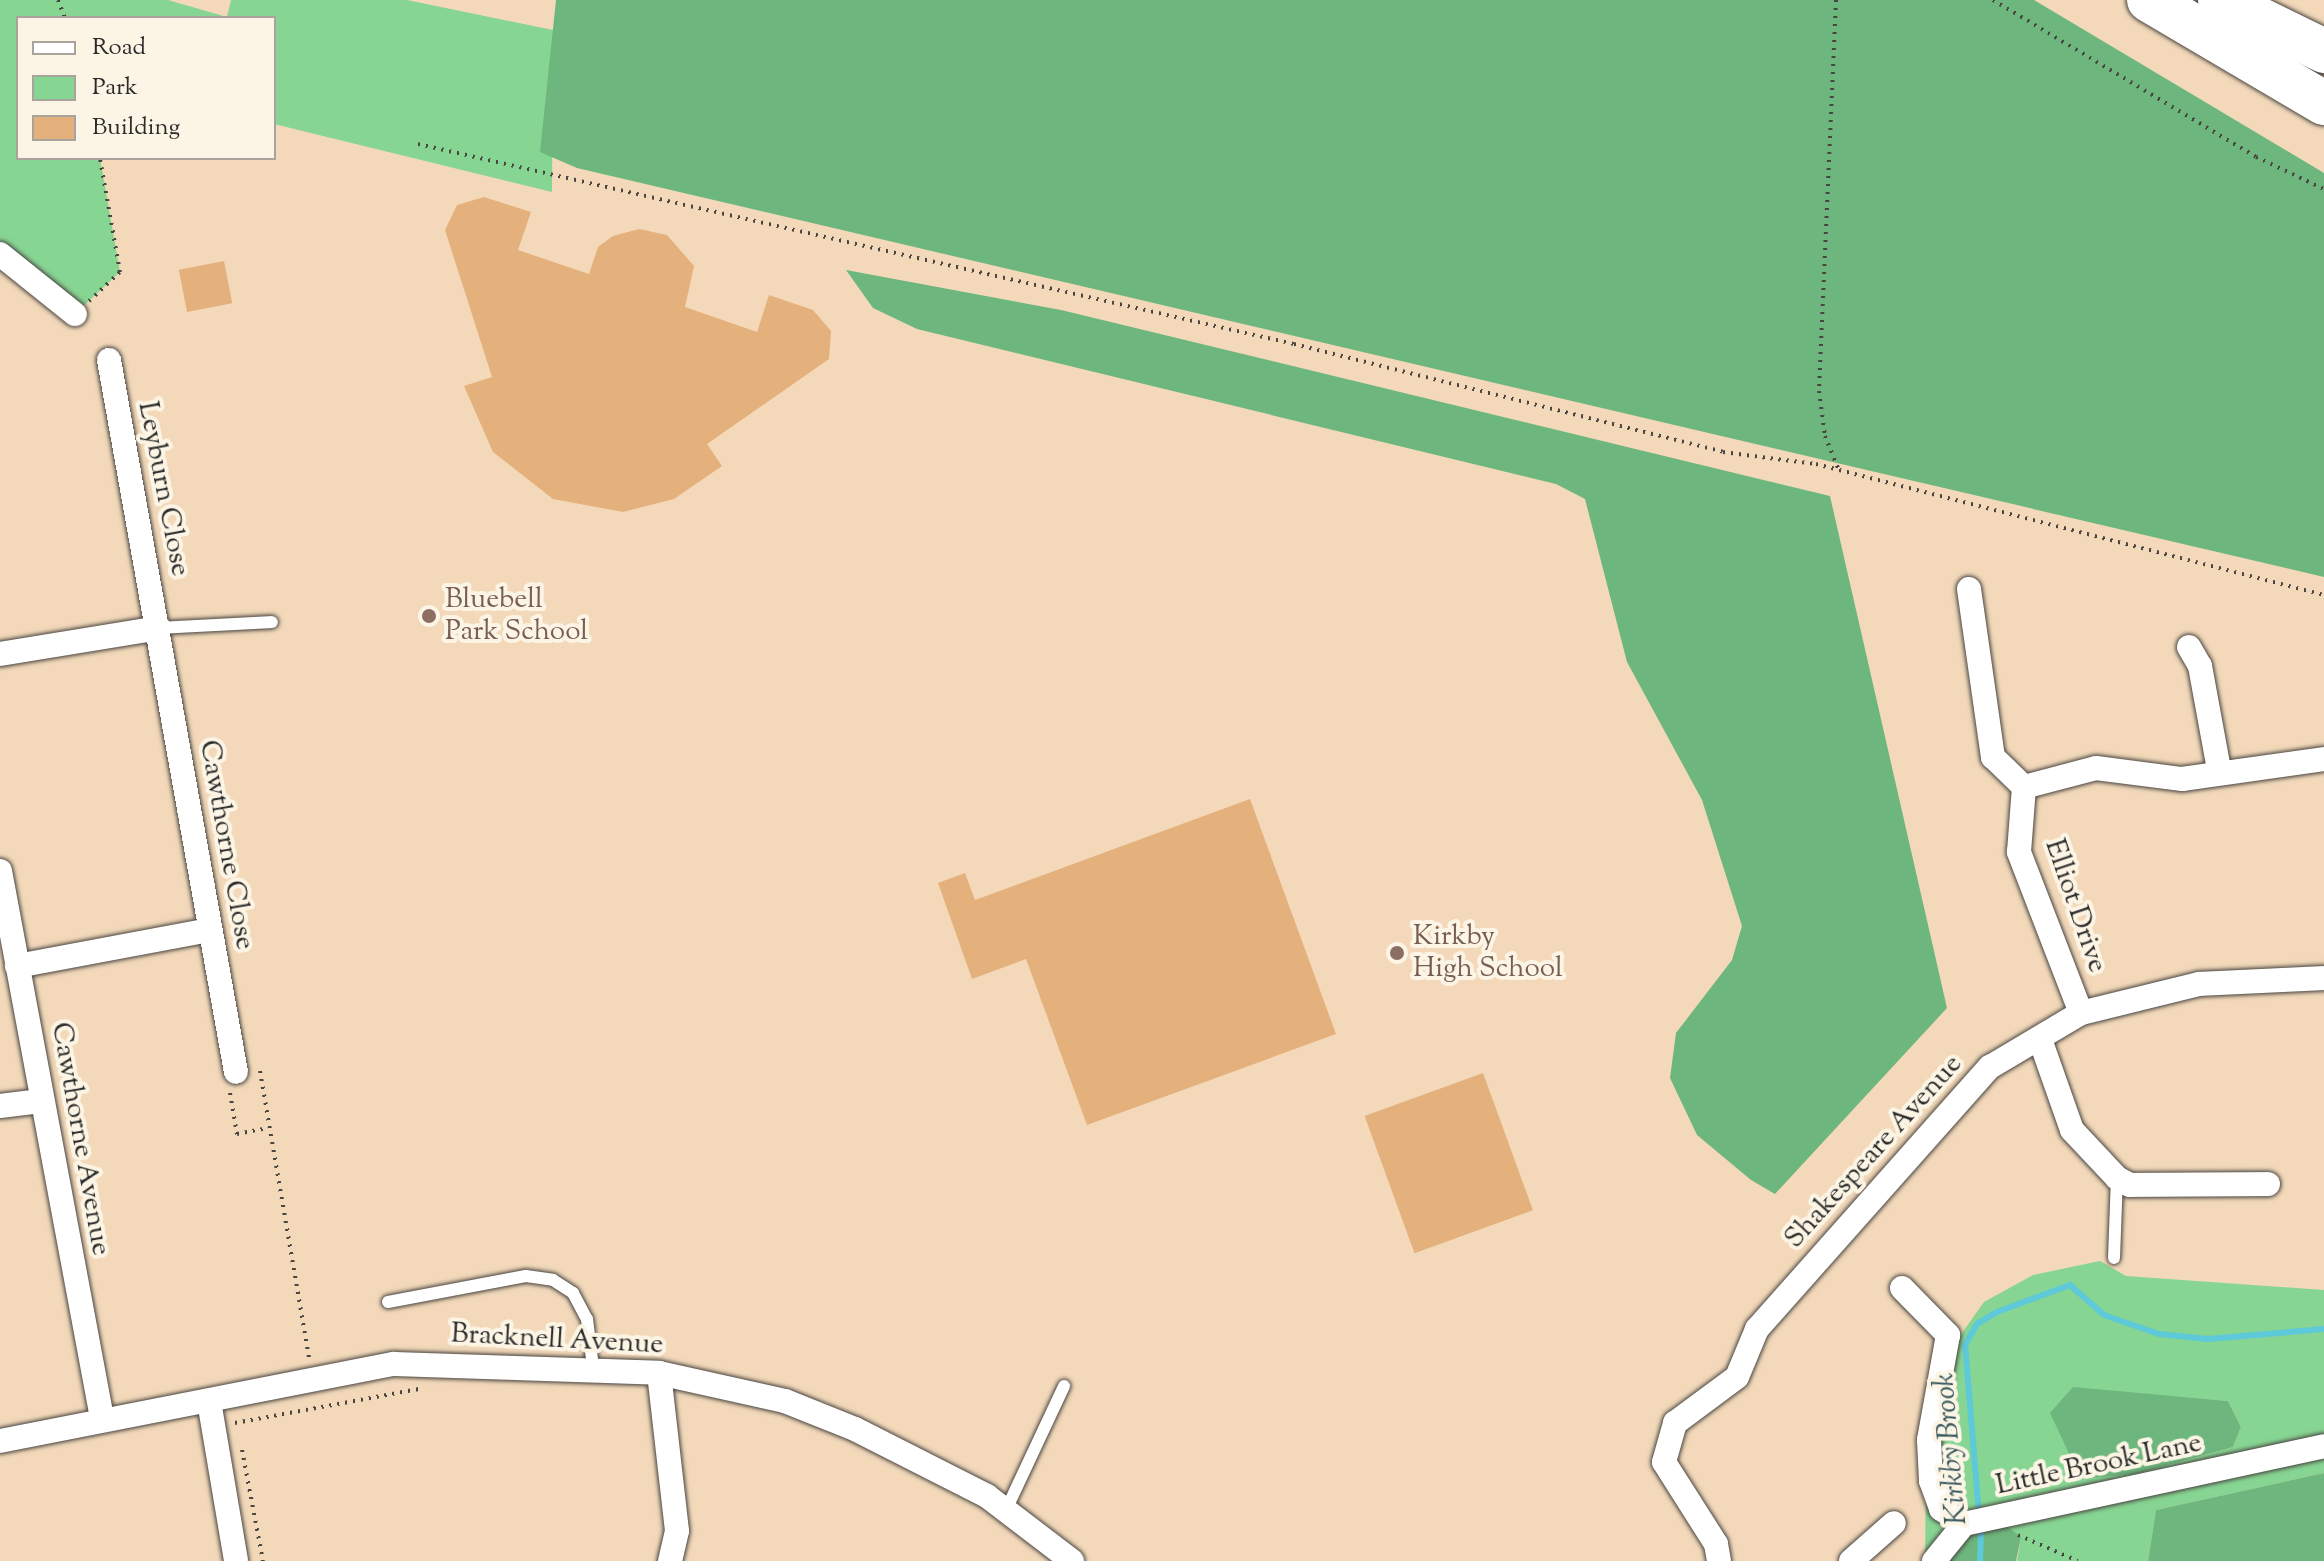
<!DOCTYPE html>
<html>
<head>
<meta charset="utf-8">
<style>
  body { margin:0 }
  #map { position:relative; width:2324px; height:1561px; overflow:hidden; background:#f3d9ba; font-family:"Sorts Mill Goudy",serif }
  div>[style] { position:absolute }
  .green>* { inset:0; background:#87d593 }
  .forest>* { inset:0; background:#6db67d }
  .stream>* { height:6px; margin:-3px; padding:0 3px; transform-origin:3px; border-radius:3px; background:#5ec9d8 }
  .building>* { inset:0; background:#e4b17c; transform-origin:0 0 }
  .path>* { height:4px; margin-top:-2px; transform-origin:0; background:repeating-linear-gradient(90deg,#494540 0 2px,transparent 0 8px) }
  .roads { filter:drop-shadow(0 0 2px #494540) drop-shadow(0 0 2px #494540) }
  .lane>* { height:12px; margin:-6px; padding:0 6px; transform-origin:6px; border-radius:6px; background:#fff }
  .street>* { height:24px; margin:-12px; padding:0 12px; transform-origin:12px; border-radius:12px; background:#fff }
  .highway>* { height:44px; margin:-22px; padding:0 22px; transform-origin:22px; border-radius:22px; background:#fff }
  .dots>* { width:22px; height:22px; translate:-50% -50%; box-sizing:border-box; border:4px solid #fcf5e5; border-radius:50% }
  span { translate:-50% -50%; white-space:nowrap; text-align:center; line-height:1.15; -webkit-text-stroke:8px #fcf5e5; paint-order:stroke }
  .street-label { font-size:28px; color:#2b2b2b }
  .education-label { font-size:28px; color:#785e54 }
  .left { translate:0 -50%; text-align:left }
  .water-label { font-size:30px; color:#3a5a5f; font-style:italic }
  .legend { position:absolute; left:16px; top:16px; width:260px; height:144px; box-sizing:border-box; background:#fcf5e5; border:2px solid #a8a49b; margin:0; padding:10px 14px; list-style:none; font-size:24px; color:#2b2b2b }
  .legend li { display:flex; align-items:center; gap:16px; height:40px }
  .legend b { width:40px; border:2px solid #a8a49b }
</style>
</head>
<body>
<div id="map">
  <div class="green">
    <div style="clip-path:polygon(0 0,168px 0,227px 17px,231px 0,407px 0,553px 30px,552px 192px,274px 124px,274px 18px,18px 18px,18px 158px,100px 158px,120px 272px,75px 314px,0 250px)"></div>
    <div style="clip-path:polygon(evenodd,2100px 1261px,2126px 1276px,2324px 1290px,2324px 1473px,2156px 1510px,2148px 1561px,2017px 1561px,2021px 1537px,1925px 1561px,1927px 1394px,1962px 1333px,1984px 1302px,2033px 1275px,2100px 1261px,2074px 1388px,2228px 1401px,2241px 1427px,2233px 1447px,2140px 1473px,2074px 1388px)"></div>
  </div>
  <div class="forest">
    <div style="clip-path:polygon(556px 0,2034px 0,2324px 173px,2324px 577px,577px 168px,540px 152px)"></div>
    <div style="clip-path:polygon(846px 270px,1061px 310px,1830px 496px,1947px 1008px,1775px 1194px,1751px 1180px,1697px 1135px,1670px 1078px,1676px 1033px,1732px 960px,1742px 926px,1702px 800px,1627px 662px,1585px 499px,1556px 484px,917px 329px,873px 308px)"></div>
    <div style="clip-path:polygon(2073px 1387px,2228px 1401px,2241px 1427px,2233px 1447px,2140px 1473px,2081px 1479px,2050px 1413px)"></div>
    <div style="clip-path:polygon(2324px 1473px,2324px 1561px,2148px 1561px,2156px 1510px)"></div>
    <div style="clip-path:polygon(1997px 1519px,2021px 1537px,2016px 1561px,1941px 1561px,1964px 1524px)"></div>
  </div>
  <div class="stream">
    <div style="left:1979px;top:1514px;width:170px;rotate:-94.7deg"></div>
    <div style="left:1965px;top:1345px;width:24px;rotate:-60deg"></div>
    <div style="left:1977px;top:1324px;width:23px;rotate:-31deg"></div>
    <div style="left:1997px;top:1312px;width:78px;rotate:-20.3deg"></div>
    <div style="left:2070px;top:1285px;width:45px;rotate:41.4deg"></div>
    <div style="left:2104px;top:1315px;width:58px;rotate:19.1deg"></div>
    <div style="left:2159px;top:1334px;width:49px;rotate:5.8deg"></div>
    <div style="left:2208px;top:1339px;width:116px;rotate:-4.9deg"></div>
    <div style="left:1980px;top:1561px;width:36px;rotate:-88deg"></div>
  </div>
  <div class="building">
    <div style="clip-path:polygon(484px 197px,531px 212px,518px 250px,589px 274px,598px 247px,613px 236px,639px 229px,667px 235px,694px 266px,685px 307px,757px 332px,769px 295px,813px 310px,831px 331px,829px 359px,707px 444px,722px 466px,674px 499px,623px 512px,553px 499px,493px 452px,464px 386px,492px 377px,445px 230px,457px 205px)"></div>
    <div style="left:224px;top:261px;width:43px;height:46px;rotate:79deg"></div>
    <div style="clip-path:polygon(1250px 799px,1336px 1034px,1087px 1125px,1026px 959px,972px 979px,938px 883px,965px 873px,975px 900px)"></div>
    <div style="left:1483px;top:1073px;width:146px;height:126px;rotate:70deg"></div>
  </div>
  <div class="path">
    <div style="left:58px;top:0;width:19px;rotate:69deg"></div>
    <div style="left:1836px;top:0;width:391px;rotate:92.5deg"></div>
    <div style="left:1819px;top:391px;width:45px;rotate:82.4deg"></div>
    <div style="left:1825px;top:436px;width:37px;rotate:68deg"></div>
    <div style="left:1993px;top:0;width:306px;rotate:30.8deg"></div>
    <div style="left:2256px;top:157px;width:75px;rotate:25.2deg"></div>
    <div style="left:418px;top:144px;width:899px;rotate:12.86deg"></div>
    <div style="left:1294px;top:344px;width:442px;rotate:14.1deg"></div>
    <div style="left:1723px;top:452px;width:94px;rotate:7.4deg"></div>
    <div style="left:1816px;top:464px;width:525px;rotate:14.46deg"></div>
    <div style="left:89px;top:301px;width:42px;rotate:-43.1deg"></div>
    <div style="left:120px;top:272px;width:116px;rotate:-100deg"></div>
    <div style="left:260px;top:1071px;width:291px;rotate:80.3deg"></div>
    <div style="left:230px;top:1093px;width:42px;rotate:80.3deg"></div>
    <div style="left:237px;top:1134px;width:32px;rotate:-11deg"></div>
    <div style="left:235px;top:1423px;width:187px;rotate:-10.5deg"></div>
    <div style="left:242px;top:1450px;width:113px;rotate:79.3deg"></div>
    <div style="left:2018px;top:1535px;width:65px;rotate:23.4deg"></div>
  </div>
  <div class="roads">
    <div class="lane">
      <div style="left:159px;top:628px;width:113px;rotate:-3deg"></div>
      <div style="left:2114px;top:1258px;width:80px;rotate:-87.9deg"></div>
      <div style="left:388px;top:1302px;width:140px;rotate:-10.7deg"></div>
      <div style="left:526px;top:1276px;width:27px;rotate:8deg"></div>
      <div style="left:553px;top:1280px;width:24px;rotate:33deg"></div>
      <div style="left:573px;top:1293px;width:30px;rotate:62deg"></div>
      <div style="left:587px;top:1319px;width:48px;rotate:82.9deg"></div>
      <div style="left:1006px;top:1510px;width:137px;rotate:-64.9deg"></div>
    </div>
    <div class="street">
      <div style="left:0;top:254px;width:96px;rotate:38.7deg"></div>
      <div style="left:109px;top:360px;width:723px;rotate:79.89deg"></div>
      <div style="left:1969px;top:589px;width:170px;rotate:81.9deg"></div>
      <div style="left:1993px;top:757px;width:43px;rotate:44.1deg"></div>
      <div style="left:2189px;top:647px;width:22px;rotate:60deg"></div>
      <div style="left:2200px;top:666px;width:106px;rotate:79.6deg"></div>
      <div style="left:0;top:654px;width:161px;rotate:-9.3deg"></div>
      <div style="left:0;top:871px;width:556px;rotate:79.44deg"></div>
      <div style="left:17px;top:966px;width:196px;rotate:-10.6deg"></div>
      <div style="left:2081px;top:1013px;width:173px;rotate:-111.1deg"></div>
      <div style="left:2019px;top:852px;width:65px;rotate:-85.6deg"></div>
      <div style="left:2024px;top:787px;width:74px;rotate:-14.8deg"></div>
      <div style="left:2096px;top:768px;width:87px;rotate:7.3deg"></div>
      <div style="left:2182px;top:779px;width:143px;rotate:-8deg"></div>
      <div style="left:2041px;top:1042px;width:93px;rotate:70.6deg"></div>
      <div style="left:2072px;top:1130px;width:66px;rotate:46.8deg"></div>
      <div style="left:2117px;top:1178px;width:15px;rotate:28deg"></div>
      <div style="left:2130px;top:1185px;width:138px;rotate:-0.4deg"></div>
      <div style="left:0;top:1106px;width:41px;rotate:-7deg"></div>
      <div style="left:1902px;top:1288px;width:66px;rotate:45.6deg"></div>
      <div style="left:1948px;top:1335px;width:107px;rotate:100.3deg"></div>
      <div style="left:1929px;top:1440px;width:41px;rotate:87.2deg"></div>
      <div style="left:1931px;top:1481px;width:30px;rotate:70deg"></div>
      <div style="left:1941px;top:1509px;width:27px;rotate:33deg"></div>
      <div style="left:1964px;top:1524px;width:368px;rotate:-12.2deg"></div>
      <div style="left:659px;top:1373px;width:159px;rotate:83.5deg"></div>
      <div style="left:677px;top:1531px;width:31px;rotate:103deg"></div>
      <div style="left:209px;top:1401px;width:162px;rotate:80.4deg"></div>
      <div style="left:0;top:1441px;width:401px;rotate:-11.1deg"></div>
      <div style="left:394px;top:1364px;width:265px;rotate:1.9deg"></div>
      <div style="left:659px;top:1373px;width:129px;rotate:12.5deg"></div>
      <div style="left:785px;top:1401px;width:75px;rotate:21.8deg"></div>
      <div style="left:855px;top:1429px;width:148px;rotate:26.9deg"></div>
      <div style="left:987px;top:1496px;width:107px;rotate:37.4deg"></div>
      <div style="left:1719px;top:1561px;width:17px;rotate:-100deg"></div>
      <div style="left:1716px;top:1544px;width:97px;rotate:-122.4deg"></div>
      <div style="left:1664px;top:1462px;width:41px;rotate:-74.2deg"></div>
      <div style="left:1675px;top:1423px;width:77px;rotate:-36.6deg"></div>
      <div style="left:1737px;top:1377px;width:52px;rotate:-67.4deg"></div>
      <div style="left:1757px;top:1329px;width:351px;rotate:-48.4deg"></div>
      <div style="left:1990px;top:1067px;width:106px;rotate:-30.7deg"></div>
      <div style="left:2081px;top:1013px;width:122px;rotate:-13.8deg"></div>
      <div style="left:2199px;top:984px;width:125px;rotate:-2.7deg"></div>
      <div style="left:1851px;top:1561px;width:57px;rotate:-41.5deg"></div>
      <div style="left:1934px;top:1561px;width:48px;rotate:-51deg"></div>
    </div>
    <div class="highway">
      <div style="left:2149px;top:0;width:203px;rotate:30.5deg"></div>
      <div style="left:2220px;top:0;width:116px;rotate:26.1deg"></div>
    </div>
  </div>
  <div class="dots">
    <div style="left:429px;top:616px;background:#8d6e63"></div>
    <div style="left:1397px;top:953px;background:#8d6e63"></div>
  </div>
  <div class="street-label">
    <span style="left:163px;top:489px;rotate:79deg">Leyburn Close</span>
    <span style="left:226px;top:845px;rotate:80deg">Cawthorne Close</span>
    <span style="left:2075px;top:906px;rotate:71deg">Elliot Drive</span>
    <span style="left:80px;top:1139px;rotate:80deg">Cawthorne Avenue</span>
    <span style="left:1874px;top:1152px;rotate:-48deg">Shakespeare Avenue</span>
    <span style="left:557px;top:1340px;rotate:3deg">Bracknell Avenue</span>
    <span style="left:2099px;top:1465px;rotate:-12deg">Little Brook Lane</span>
  </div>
  <div class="education-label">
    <span class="left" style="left:445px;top:616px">Bluebell<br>Park School</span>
    <span class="left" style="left:1413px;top:953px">Kirkby<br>High School</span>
  </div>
  <div class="water-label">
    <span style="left:1952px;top:1449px;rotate:-95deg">Kirkby Brook</span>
  </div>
  <ul class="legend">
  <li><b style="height:10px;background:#fff"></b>Road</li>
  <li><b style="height:22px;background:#87d593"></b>Park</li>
  <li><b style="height:22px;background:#e4b17c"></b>Building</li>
  </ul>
</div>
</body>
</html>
